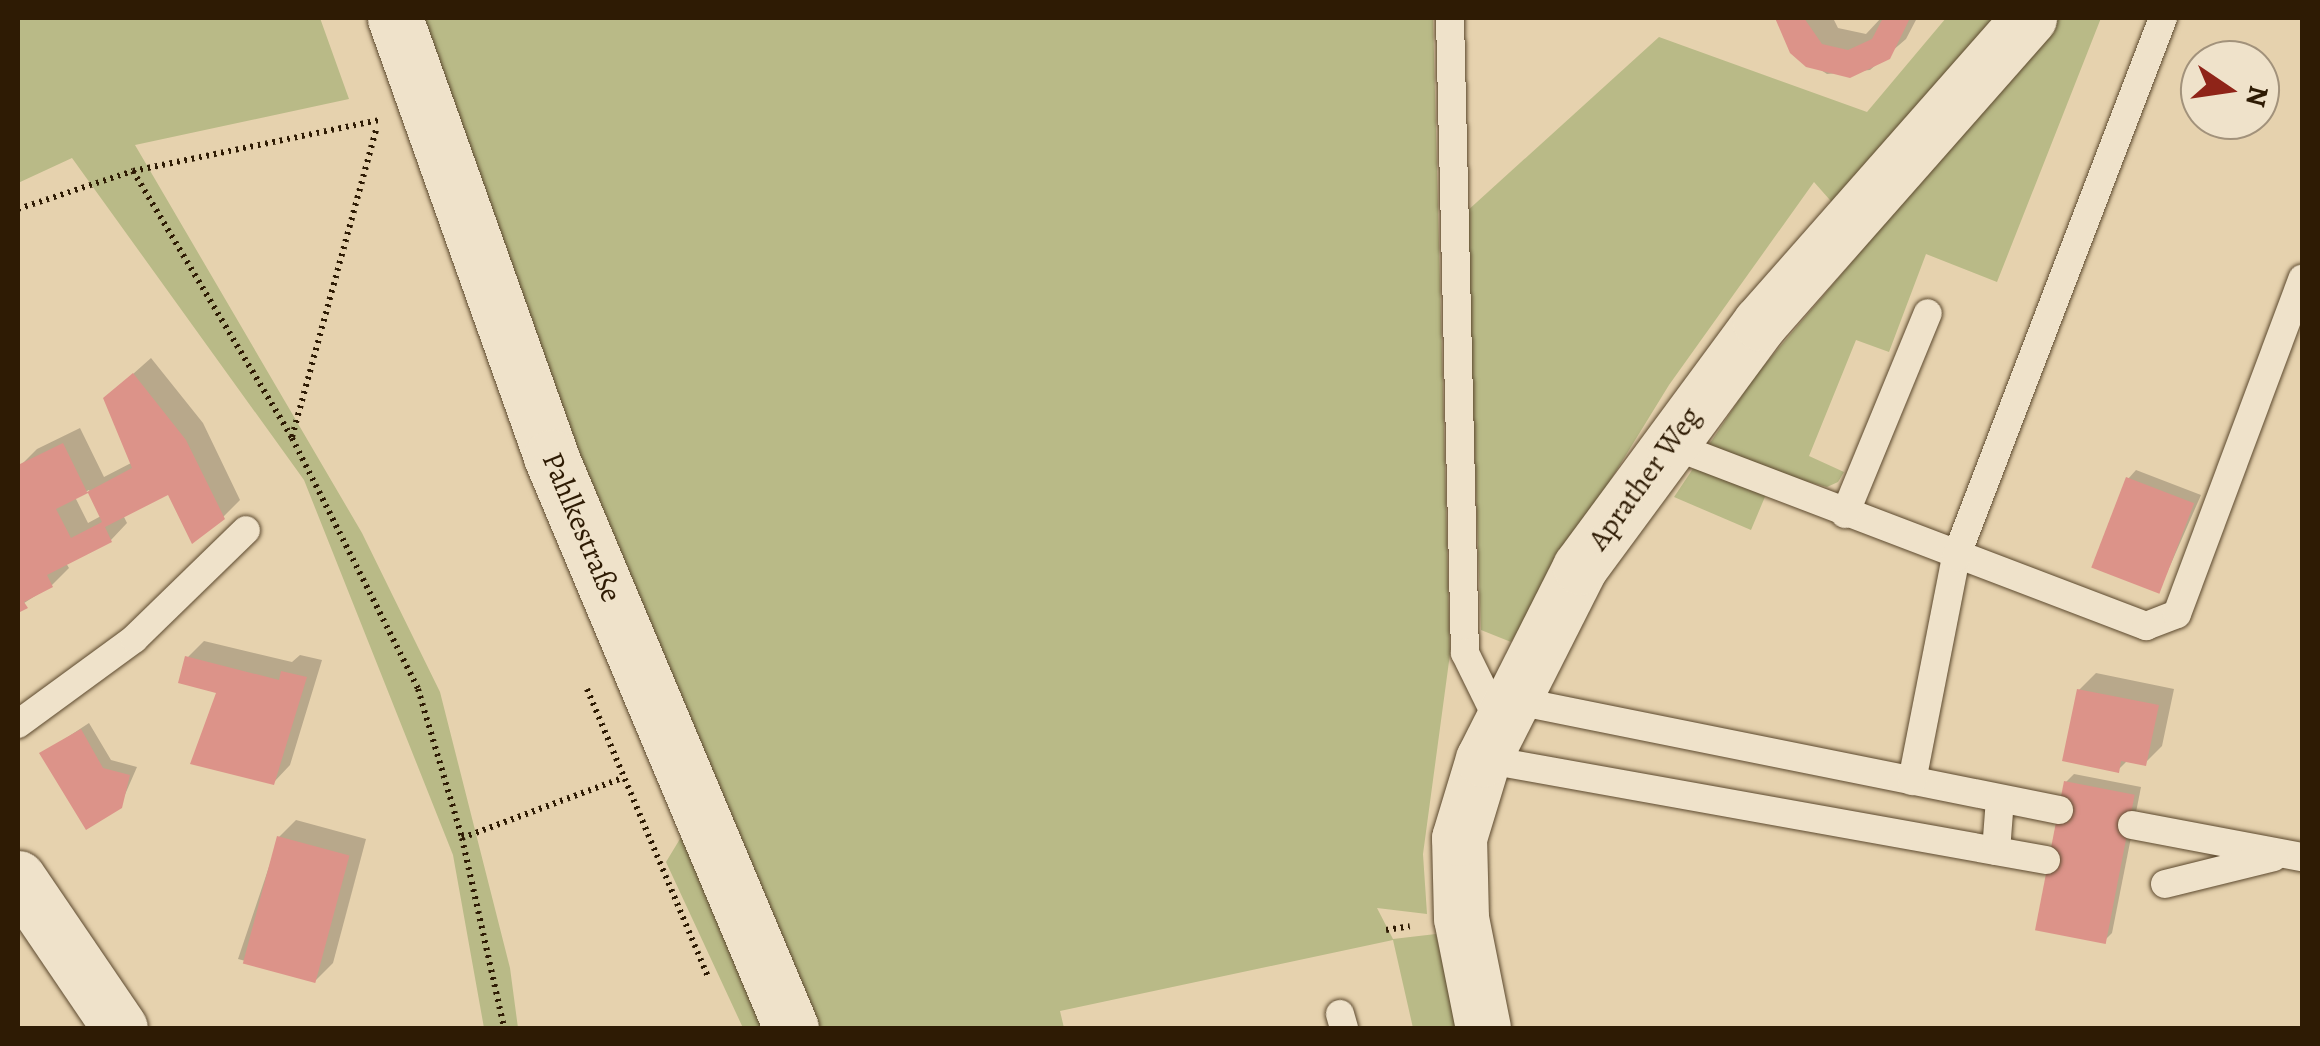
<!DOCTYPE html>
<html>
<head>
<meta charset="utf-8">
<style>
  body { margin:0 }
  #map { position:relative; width:2320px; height:1046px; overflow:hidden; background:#e6d2ae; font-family:Alegreya,serif }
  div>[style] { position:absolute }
  .green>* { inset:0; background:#b9ba87 }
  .shadow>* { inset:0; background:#0003 }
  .building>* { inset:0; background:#dc9389; transform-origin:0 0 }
  .path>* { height:6px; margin-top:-3px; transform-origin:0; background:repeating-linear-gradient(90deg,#2e1b04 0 2.5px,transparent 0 7.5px) }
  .roads { filter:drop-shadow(0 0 2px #5c492e) drop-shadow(0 0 2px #5c492e) }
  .lane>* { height:28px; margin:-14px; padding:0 14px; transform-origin:14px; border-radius:14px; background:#efe2ca }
  .street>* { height:55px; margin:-27.5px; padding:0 27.5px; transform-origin:27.5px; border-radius:27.5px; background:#efe2ca }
  .secondary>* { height:55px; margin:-27.5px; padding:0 27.5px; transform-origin:27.5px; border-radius:27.5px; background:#efe2ca }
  span { translate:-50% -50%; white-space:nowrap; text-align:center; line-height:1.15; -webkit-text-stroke:9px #efe2ca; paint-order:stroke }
  .street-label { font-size:30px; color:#2e1b04 }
  .frame { position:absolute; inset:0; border:20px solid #2e1b04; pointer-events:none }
  .north { position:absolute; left:2180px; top:40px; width:100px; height:100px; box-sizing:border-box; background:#efe2ca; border:2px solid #a2927b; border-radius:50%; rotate:103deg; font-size:28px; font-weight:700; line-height:40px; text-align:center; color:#2e1b04 }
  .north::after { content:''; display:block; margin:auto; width:35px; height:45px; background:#8f2418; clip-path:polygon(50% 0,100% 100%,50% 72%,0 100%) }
</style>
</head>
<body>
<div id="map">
  <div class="green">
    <div style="clip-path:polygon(18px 18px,320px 18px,349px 99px,135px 145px,362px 533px,440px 692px,510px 968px,518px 1028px,484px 1028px,453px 855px,304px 480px,72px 158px,18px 183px)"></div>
    <div style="clip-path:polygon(418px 18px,1433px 18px,1450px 654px,1423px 854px,1427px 914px,1377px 908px,1393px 939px,1436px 934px,1456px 1028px,1413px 1028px,1393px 940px,1060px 1011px,1064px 1028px,743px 1028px,666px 862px,715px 781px,580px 485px)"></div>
    <div style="clip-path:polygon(1946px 18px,2101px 18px,1997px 282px,1926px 254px,1889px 352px,1856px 340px,1809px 456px,1844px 472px,1838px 482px,1827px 487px,1775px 473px,1751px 530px,1674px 497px,1755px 376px,1868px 243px,1814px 182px,1669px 385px,1511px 642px,1481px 630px,1466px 212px,1659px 37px,1867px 112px)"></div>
  </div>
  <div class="shadow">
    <div style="clip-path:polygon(1779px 18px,1833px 18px,1838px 28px,1866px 34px,1881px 18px,1917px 18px,1906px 39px,1870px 70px,1827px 74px,1792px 51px)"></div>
    <div style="clip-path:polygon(evenodd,151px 358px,203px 423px,240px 500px,223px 517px,169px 492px,123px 515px,127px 523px,111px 540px,66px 563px,69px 568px,52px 585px,18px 607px,20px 466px,37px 449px,80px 428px,104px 477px,133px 462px,106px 398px,151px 358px,89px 490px,101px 516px,88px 523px,75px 497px,89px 490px)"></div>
    <div style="clip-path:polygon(2136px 470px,2201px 495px,2159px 591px,2128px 479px)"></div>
    <div style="clip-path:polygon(204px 641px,292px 662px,300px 655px,322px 660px,290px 765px,274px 782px,219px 691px,187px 658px)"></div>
    <div style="clip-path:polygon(2096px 673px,2174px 689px,2162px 746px,2145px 763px,2128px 760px,2118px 770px,2079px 690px)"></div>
    <div style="clip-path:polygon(89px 723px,111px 760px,137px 767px,120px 806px,42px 754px)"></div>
    <div style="clip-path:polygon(2074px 774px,2141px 787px,2112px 933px,2103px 942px,2066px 782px)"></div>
    <div style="clip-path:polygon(296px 820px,366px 839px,333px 963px,316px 980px,238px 959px,279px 837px)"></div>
  </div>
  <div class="building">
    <div style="clip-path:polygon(1775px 18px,1804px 18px,1822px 44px,1848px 50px,1872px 39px,1883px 18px,1910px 18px,1890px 59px,1850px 78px,1806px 67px,1790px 53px)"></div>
    <div style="clip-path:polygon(evenodd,133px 373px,186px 440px,225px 519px,192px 544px,168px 495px,105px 527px,112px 542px,47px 575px,53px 587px,24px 602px,28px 608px,18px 613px,18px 465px,63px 443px,87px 492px,132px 468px,103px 398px,133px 373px,88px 493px,102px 522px,71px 538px,56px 509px,88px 493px)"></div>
    <div style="left:2126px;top:477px;width:73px;height:97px;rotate:21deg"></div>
    <div style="clip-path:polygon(185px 656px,279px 680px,281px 671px,307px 677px,274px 785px,190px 764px,216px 693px,178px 683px)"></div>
    <div style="clip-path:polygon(2077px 689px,2159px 705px,2146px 766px,2121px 761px,2119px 773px,2062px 761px)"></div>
    <div style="clip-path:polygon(81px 729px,103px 768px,130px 775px,122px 808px,86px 830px,39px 753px)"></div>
    <div style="left:2064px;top:781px;width:72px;height:152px;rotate:11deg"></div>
    <div style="left:277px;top:836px;width:75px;height:132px;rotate:15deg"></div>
  </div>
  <div class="path">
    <div style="left:133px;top:171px;width:311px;rotate:59.2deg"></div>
    <div style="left:292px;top:438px;width:281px;rotate:63.3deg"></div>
    <div style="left:418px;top:689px;width:155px;rotate:73.5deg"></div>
    <div style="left:462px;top:838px;width:195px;rotate:77.5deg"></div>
    <div style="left:18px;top:209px;width:121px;rotate:-18.3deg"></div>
    <div style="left:133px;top:171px;width:251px;rotate:-11.7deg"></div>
    <div style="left:292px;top:437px;width:322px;rotate:-74.7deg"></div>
    <div style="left:587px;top:689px;width:312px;rotate:67.2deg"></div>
    <div style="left:462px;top:838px;width:169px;rotate:-20.5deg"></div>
    <div style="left:1386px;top:930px;width:24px;rotate:-9deg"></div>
  </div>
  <div class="roads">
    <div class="lane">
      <div style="left:1450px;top:18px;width:635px;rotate:88.65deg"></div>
      <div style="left:1465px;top:653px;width:77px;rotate:63.8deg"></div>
      <div style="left:1666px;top:443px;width:514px;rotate:20.87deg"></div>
      <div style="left:2146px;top:626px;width:33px;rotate:-21deg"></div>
      <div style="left:2177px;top:614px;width:358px;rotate:-69.5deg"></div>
      <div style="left:1845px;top:514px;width:217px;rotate:-67.6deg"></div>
      <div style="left:1512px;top:700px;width:558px;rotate:11.37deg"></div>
      <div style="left:18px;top:724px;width:144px;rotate:-36.2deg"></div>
      <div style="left:134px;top:639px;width:156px;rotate:-44.2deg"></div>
      <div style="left:1483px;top:759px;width:572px;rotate:10.17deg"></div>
      <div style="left:1912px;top:781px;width:228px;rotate:-78.9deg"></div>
      <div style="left:1956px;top:557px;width:577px;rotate:-68.99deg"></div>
      <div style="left:2132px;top:825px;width:173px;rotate:10.7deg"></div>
      <div style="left:1996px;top:851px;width:52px;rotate:-85.6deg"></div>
      <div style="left:2165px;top:884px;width:112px;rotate:-13.9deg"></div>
      <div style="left:1340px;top:1014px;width:15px;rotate:74deg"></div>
    </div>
    <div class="street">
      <div style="left:18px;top:878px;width:181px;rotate:55.8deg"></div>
    </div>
    <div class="secondary">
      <div style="left:395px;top:18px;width:466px;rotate:70.4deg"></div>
      <div style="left:551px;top:457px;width:619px;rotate:67.2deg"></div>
      <div style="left:1483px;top:1028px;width:112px;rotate:-101.3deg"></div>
      <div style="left:1461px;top:918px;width:80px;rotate:-91.4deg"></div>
      <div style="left:1459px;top:838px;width:83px;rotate:-73.1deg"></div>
      <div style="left:1483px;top:759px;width:215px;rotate:-63.2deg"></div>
      <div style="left:1580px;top:567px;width:303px;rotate:-53.6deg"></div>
      <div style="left:1760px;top:323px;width:407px;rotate:-48.6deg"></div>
    </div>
  </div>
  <div class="street-label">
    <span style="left:1644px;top:478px;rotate:-54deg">Aprather Weg</span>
    <span style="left:582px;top:527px;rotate:67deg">Pahlkestraße</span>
  </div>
  <div class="frame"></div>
  <div class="north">N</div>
</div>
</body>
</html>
